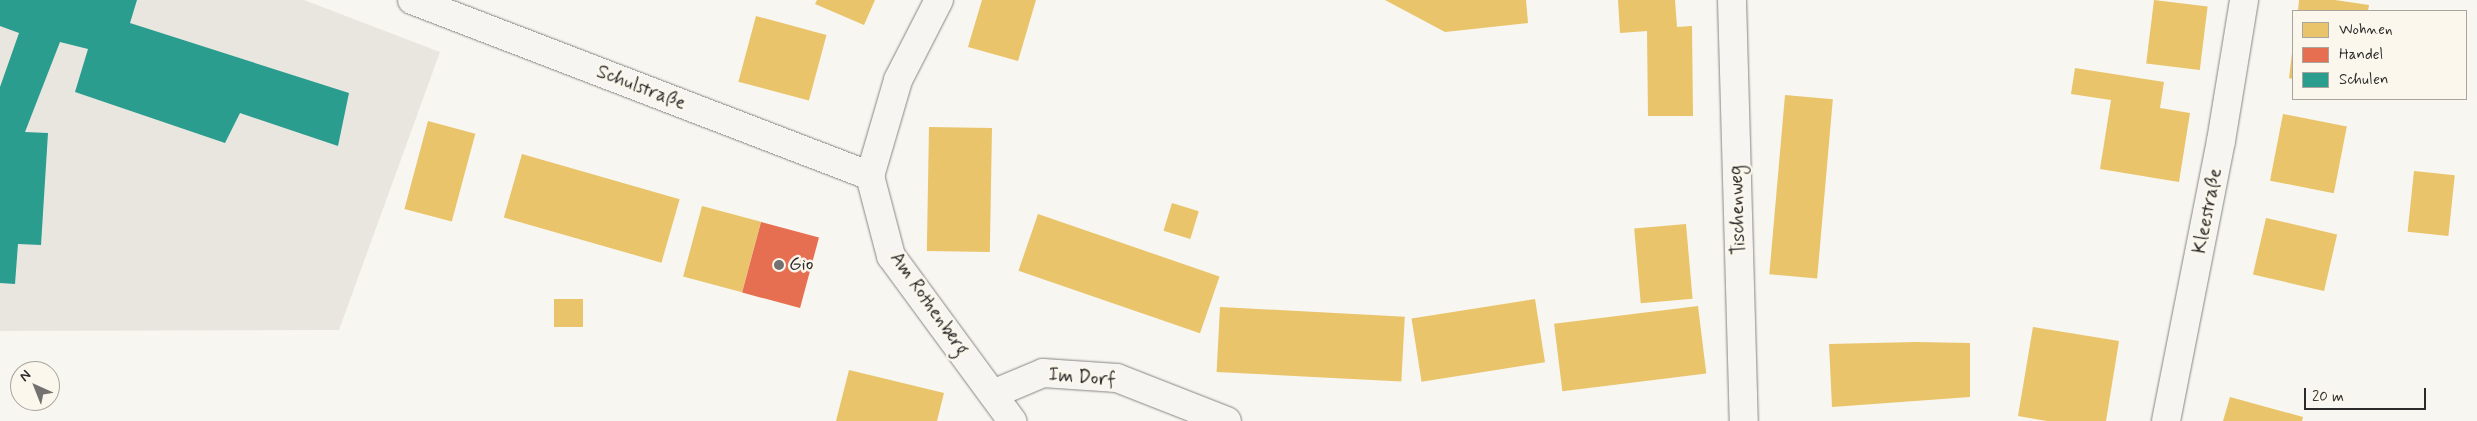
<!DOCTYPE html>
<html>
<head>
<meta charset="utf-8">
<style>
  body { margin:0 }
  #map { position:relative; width:2477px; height:421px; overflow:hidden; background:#f8f6f0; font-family:Mynerve,sans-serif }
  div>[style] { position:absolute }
  .built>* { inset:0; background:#e9e6df }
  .homes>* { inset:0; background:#e9c46a; transform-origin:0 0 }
  .shops>* { inset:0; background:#e76f51; transform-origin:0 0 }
  .schools>* { inset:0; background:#2a9d8f }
  .roads { filter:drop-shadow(0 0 1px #878684) drop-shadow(0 0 1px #878684) }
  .minor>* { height:28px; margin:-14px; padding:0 14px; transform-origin:14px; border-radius:14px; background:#f6f5f1 }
  .dots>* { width:14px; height:14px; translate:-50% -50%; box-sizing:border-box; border:2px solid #fbf7ec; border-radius:50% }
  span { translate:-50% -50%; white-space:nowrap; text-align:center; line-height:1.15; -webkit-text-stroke:5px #fbf7ec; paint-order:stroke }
  .street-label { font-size:19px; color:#2b2b2b }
  .poi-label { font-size:19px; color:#2b2b2b }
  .left { translate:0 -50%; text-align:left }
  .legend { position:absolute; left:2292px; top:10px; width:175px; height:90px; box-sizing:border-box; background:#fbf7ec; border:1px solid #a8a59f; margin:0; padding:6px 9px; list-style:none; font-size:15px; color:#2b2b2b }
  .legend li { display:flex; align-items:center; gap:10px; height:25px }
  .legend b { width:25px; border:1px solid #a8a59f }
  .north { position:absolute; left:10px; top:361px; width:50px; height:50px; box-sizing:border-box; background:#fbf7ec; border:1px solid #a8a59f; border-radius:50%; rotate:316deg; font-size:14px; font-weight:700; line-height:20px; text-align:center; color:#2b2b2b }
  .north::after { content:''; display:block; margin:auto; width:18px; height:22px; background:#737270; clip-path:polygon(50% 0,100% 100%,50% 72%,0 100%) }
  .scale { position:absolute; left:2304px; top:388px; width:122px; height:22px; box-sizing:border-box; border:2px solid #2b2b2b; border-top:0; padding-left:6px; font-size:15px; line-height:18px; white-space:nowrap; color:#2b2b2b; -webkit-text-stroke:4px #fbf7ec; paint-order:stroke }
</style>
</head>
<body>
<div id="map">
  <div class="built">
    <div style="clip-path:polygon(0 0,304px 0,440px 52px,339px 330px,0 331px)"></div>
  </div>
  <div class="homes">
    <div style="clip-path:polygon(817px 0,875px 0,864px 25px,815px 4px)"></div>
    <div style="clip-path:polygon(982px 0,1036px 0,1018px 61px,968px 47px)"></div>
    <div style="clip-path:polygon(1385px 0,1526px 0,1528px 23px,1445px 32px)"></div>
    <div style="clip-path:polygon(1618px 0,1675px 0,1677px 27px,1692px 26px,1693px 116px,1648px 116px,1647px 31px,1620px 33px)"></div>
    <div style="left:2154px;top:0;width:54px;height:64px;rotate:7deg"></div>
    <div style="clip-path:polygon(2299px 0,2335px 0,2369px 5px,2368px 11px,2298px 11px)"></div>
    <div style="left:756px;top:16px;width:73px;height:68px;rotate:15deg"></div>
    <div style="clip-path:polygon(2292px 53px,2293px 53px,2293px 79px,2289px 78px)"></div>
    <div style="clip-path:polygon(2075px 68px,2164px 82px,2160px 108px,2190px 113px,2179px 182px,2100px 169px,2111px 100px,2071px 94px)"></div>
    <div style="left:1785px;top:95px;width:48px;height:180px;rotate:5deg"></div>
    <div style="left:2283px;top:114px;width:65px;height:68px;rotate:11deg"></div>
    <div style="left:428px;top:121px;width:49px;height:91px;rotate:15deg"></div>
    <div style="left:929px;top:127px;width:63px;height:124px;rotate:1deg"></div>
    <div style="left:522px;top:154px;width:164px;height:66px;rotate:16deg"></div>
    <div style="left:2414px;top:171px;width:41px;height:61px;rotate:6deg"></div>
    <div style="left:1172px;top:203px;width:28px;height:29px;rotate:17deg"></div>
    <div style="left:702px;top:206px;width:61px;height:73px;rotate:15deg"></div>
    <div style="left:1038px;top:214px;width:192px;height:60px;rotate:19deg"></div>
    <div style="left:2266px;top:218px;width:73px;height:58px;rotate:13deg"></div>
    <div style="left:1686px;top:224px;width:75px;height:52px;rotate:85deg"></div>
    <div style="left:554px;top:299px;width:29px;height:28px"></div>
    <div style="left:1535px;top:299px;width:64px;height:125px;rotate:81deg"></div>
    <div style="left:1698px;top:306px;width:68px;height:145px;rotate:83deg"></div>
    <div style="left:1220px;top:307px;width:185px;height:65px;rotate:3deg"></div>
    <div style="clip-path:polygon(2033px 327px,2119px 341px,2106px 421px,2047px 421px,2018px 416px)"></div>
    <div style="clip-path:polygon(1916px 342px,1970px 343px,1970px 397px,1832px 407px,1829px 344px)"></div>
    <div style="clip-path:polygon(849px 370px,944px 393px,937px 421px,836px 421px)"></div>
    <div style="clip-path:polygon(2230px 397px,2303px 417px,2302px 421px,2223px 421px)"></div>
  </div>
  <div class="shops">
    <div style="left:761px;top:222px;width:60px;height:73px;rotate:15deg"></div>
  </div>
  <div class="schools">
    <div style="clip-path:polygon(0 0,137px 0,130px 23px,349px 93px,338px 146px,240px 113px,225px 143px,75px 92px,88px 49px,60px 42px,25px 132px,48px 133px,41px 245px,18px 244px,15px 284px,0 283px,0 87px,19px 33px,0 26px)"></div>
  </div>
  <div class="roads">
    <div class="minor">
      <div style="left:412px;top:0;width:491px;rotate:21deg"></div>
      <div style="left:1732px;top:0;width:421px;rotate:88.4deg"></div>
      <div style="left:870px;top:176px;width:83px;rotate:75.3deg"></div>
      <div style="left:891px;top:256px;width:205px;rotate:53.7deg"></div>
      <div style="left:870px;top:176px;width:100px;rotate:-73.7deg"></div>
      <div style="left:898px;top:80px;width:90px;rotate:-62.9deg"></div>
      <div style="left:993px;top:394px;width:54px;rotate:-22.8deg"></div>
      <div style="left:1043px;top:373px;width:74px;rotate:3.9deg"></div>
      <div style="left:1117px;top:378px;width:118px;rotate:21.4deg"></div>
      <div style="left:2166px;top:421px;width:285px;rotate:-78.9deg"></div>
      <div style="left:2221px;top:141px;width:143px;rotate:-80.7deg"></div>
    </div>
  </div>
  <div class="dots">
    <div style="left:779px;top:265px;background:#737270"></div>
  </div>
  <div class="street-label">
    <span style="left:641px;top:88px;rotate:21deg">Schulstraße</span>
    <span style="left:1738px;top:210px;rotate:-92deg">Tischenweg</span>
    <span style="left:2208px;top:211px;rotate:-79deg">Kleestraße</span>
    <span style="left:929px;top:304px;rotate:55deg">Am Rothenberg</span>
    <span style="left:1082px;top:378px;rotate:5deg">Im Dorf</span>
  </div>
  <div class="poi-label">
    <span class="left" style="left:789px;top:265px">Gio</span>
  </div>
  <ul class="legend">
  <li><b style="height:14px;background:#e9c46a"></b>Wohnen</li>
  <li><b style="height:14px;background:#e76f51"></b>Handel</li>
  <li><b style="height:14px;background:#2a9d8f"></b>Schulen</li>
  </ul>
  <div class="north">N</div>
  <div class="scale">20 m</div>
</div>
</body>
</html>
